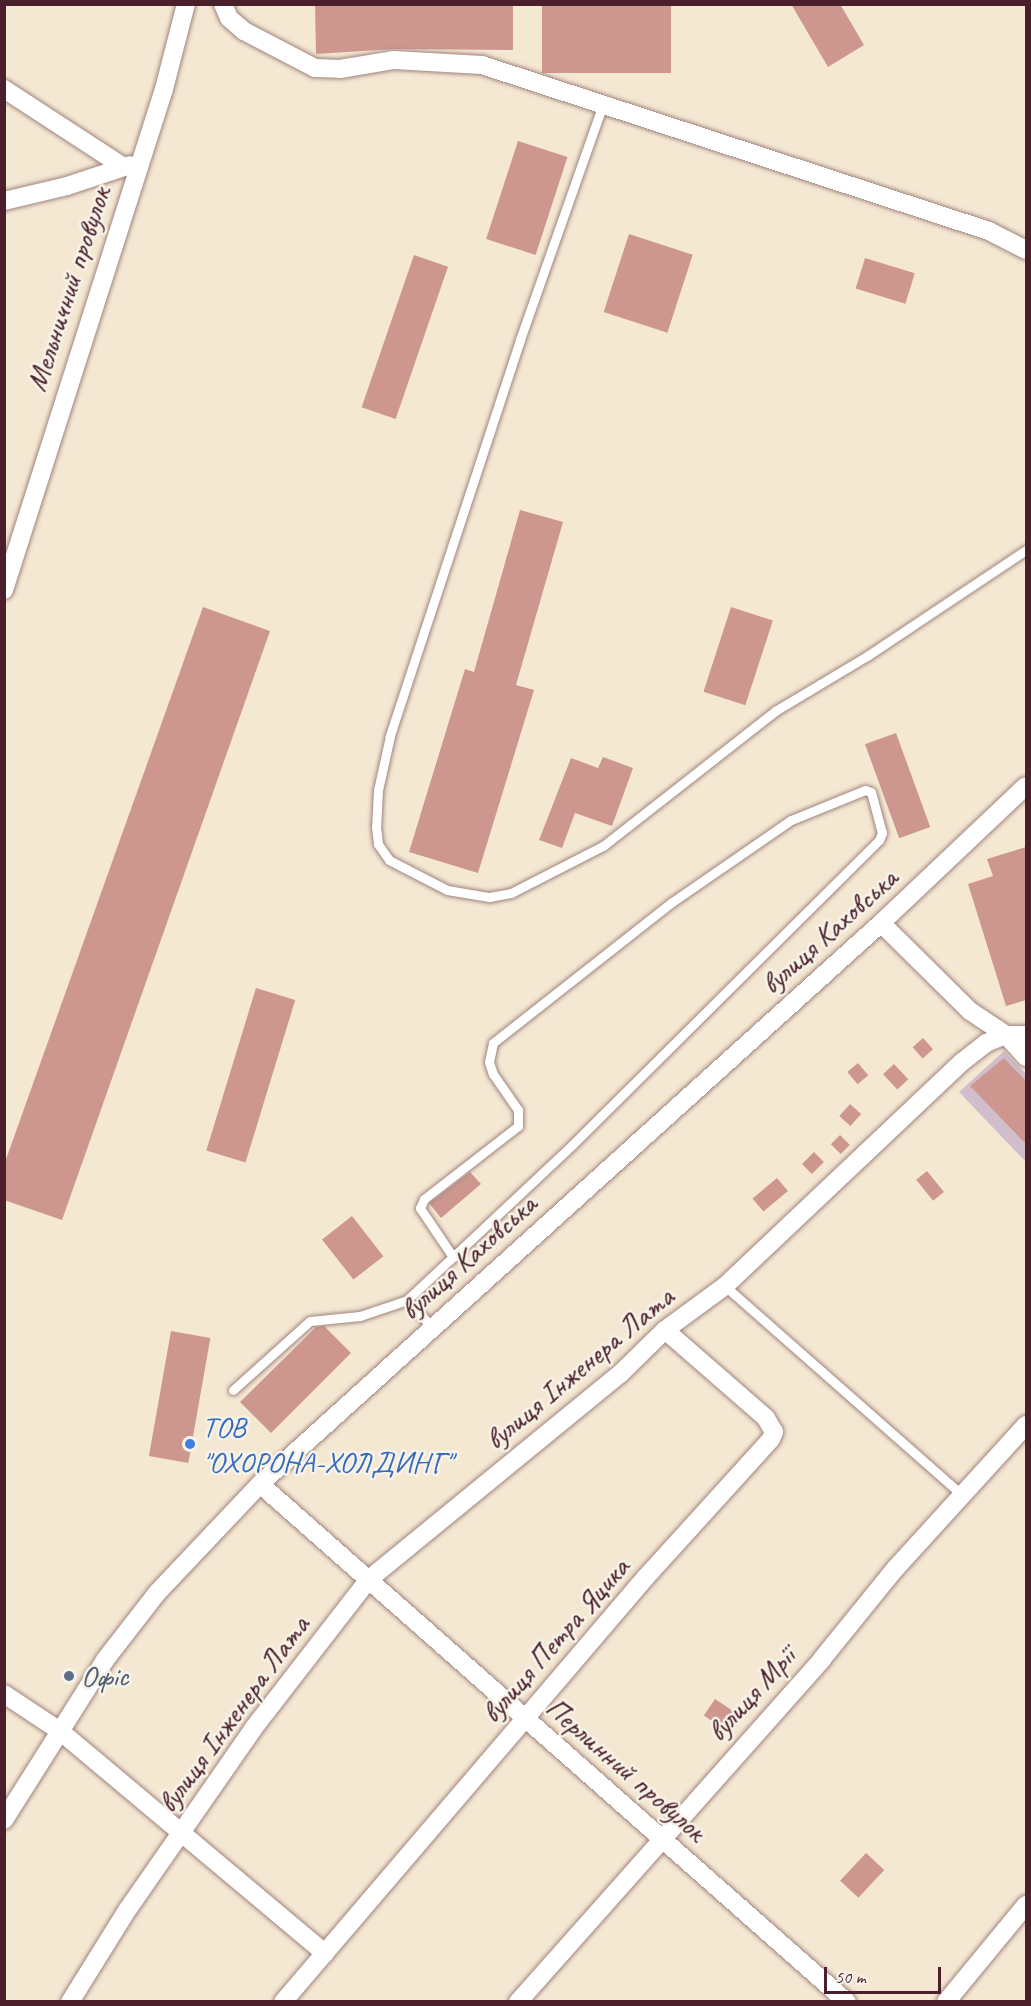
<!DOCTYPE html>
<html>
<head>
<meta charset="utf-8">
<style>
  body { margin:0 }
  #map { position:relative; width:1031px; height:2006px; overflow:hidden; background:#f5e8d3; font-family:Caveat,sans-serif }
  div>[style] { position:absolute }
  .industrial>* { inset:0; background:#d1bdcb }
  .building>* { inset:0; background:#cd978f; transform-origin:0 0 }
  .roads { filter:drop-shadow(0 0 2px #a0847f) drop-shadow(0 0 2px #a0847f) }
  .service>* { height:9px; margin:-4.5px; padding:0 4.5px; transform-origin:4.5px; border-radius:4.5px; background:#fff }
  .minor>* { height:18px; margin:-9px; padding:0 9px; transform-origin:9px; border-radius:9px; background:#fff }
  .dots>* { width:16px; height:16px; translate:-50% -50%; box-sizing:border-box; border:3px solid #f7f3e8; border-radius:50% }
  span { translate:-50% -50%; white-space:nowrap; text-align:center; line-height:1.15; -webkit-text-stroke:5px #f7f3e8; paint-order:stroke }
  .street-label { font-size:30px; color:#4a1f2b }
  .shop-label { font-size:30px; color:#366cbe }
  .left { translate:0 -50%; text-align:left }
  .service-label { font-size:30px; color:#4e5e75 }
  .frame { position:absolute; inset:0; border:6px solid #4a1f2b; pointer-events:none }
  .scale { position:absolute; left:824px; top:1967px; width:117px; height:27px; box-sizing:border-box; border:3px solid #4a1f2b; border-top:0; padding-left:8px; font-size:18px; line-height:21px; white-space:nowrap; color:#4a1f2b; -webkit-text-stroke:4px #f7f3e8; paint-order:stroke }
</style>
</head>
<body>
<div id="map">
  <div class="industrial">
    <div style="clip-path:polygon(1004px 1051px,1026px 1074px,1026px 1162px,959px 1092px)"></div>
  </div>
  <div class="building">
    <div style="clip-path:polygon(315px 4px,513px 4px,513px 50px,394px 49px,316px 54px)"></div>
    <div style="left:542px;top:4px;width:129px;height:69px"></div>
    <div style="clip-path:polygon(791px 4px,840px 4px,864px 45px,828px 67px)"></div>
    <div style="left:518px;top:141px;width:52px;height:103px;rotate:18deg"></div>
    <div style="left:629px;top:234px;width:67px;height:82px;rotate:18deg"></div>
    <div style="left:414px;top:255px;width:36px;height:161px;rotate:19deg"></div>
    <div style="left:865px;top:258px;width:52px;height:32px;rotate:17deg"></div>
    <div style="clip-path:polygon(520px 510px,563px 522px,516px 685px,534px 690px,478px 873px,409px 852px,465px 669px,474px 672px)"></div>
    <div style="clip-path:polygon(203px 607px,270px 631px,62px 1220px,4px 1200px,4px 1165px)"></div>
    <div style="left:731px;top:607px;width:44px;height:89px;rotate:18deg"></div>
    <div style="left:896px;top:733px;width:100px;height:33px;rotate:70deg"></div>
    <div style="clip-path:polygon(603px 757px,633px 768px,612px 826px,575px 813px,562px 848px,539px 840px,571px 758px,598px 768px)"></div>
    <div style="clip-path:polygon(1026px 847px,1026px 1000px,1006px 1006px,968px 884px,993px 876px,987px 859px)"></div>
    <div style="left:256px;top:988px;width:41px;height:170px;rotate:17deg"></div>
    <div style="left:923px;top:1038px;width:15px;height:14px;rotate:48deg"></div>
    <div style="clip-path:polygon(1004px 1058px,1026px 1081px,1026px 1144px,970px 1086px)"></div>
    <div style="left:858px;top:1063px;width:16px;height:14px;rotate:50deg"></div>
    <div style="left:894px;top:1064px;width:21px;height:15px;rotate:47deg"></div>
    <div style="left:850px;top:1104px;width:15px;height:16px;rotate:42deg"></div>
    <div style="left:840px;top:1135px;width:14px;height:13px;rotate:45deg"></div>
    <div style="left:814px;top:1152px;width:14px;height:17px;rotate:45deg"></div>
    <div style="left:927px;top:1171px;width:27px;height:14px;rotate:51deg"></div>
    <div style="clip-path:polygon(470px 1172px,481px 1184px,441px 1218px,429px 1203px)"></div>
    <div style="left:777px;top:1178px;width:17px;height:32px;rotate:50deg"></div>
    <div style="left:352px;top:1216px;width:51px;height:38px;rotate:52deg"></div>
    <div style="clip-path:polygon(324px 1326px,351px 1353px,271px 1433px,240px 1402px,316px 1327px)"></div>
    <div style="left:171px;top:1331px;width:40px;height:127px;rotate:10deg"></div>
    <div style="left:715px;top:1699px;width:23px;height:20px;rotate:34deg"></div>
    <div style="left:866px;top:1853px;width:25px;height:38px;rotate:43deg"></div>
  </div>
  <div class="roads">
    <div class="service">
      <div style="left:603px;top:104px;width:250px;rotate:109.4deg"></div>
      <div style="left:520px;top:340px;width:417px;rotate:108.2deg"></div>
      <div style="left:390px;top:736px;width:55px;rotate:102.5deg"></div>
      <div style="left:378px;top:790px;width:37px;rotate:93deg"></div>
      <div style="left:376px;top:827px;width:17px;rotate:83deg"></div>
      <div style="left:378px;top:844px;width:19px;rotate:55deg"></div>
      <div style="left:389px;top:860px;width:65px;rotate:27.3deg"></div>
      <div style="left:447px;top:890px;width:43px;rotate:9.5deg"></div>
      <div style="left:489px;top:897px;width:22px;rotate:-10deg"></div>
      <div style="left:511px;top:893px;width:103px;rotate:-27.1deg"></div>
      <div style="left:603px;top:846px;width:219px;rotate:-38.1deg"></div>
      <div style="left:775px;top:711px;width:107px;rotate:-30.9deg"></div>
      <div style="left:867px;top:656px;width:191px;rotate:-33.7deg"></div>
      <div style="left:725px;top:1286px;width:316px;rotate:41.4deg"></div>
      <div style="left:407px;top:1300px;width:38px;rotate:47deg"></div>
      <div style="left:233px;top:1390px;width:103px;rotate:-41.9deg"></div>
      <div style="left:310px;top:1321px;width:50px;rotate:-5.7deg"></div>
      <div style="left:360px;top:1316px;width:50px;rotate:-18.8deg"></div>
      <div style="left:407px;top:1300px;width:226px;rotate:-43.2deg"></div>
      <div style="left:572px;top:1145px;width:433px;rotate:-44.8deg"></div>
      <div style="left:879px;top:840px;width:8px;rotate:-67deg"></div>
      <div style="left:882px;top:833px;width:42px;rotate:-105deg"></div>
      <div style="left:871px;top:792px;width:6px;rotate:-162deg"></div>
      <div style="left:865px;top:790px;width:80px;rotate:157.9deg"></div>
      <div style="left:791px;top:820px;width:145px;rotate:145.4deg"></div>
      <div style="left:672px;top:902px;width:228px;rotate:141.8deg"></div>
      <div style="left:493px;top:1043px;width:19px;rotate:102deg"></div>
      <div style="left:489px;top:1062px;width:13px;rotate:72deg"></div>
      <div style="left:493px;top:1074px;width:44px;rotate:55.2deg"></div>
      <div style="left:518px;top:1110px;width:16px;rotate:90deg"></div>
      <div style="left:518px;top:1126px;width:119px;rotate:142.2deg"></div>
      <div style="left:424px;top:1199px;width:10px;rotate:114deg"></div>
      <div style="left:420px;top:1208px;width:59px;rotate:56deg"></div>
    </div>
    <div class="minor">
      <div style="left:223px;top:4px;width:15px;rotate:67deg"></div>
      <div style="left:229px;top:18px;width:20px;rotate:41deg"></div>
      <div style="left:244px;top:31px;width:80px;rotate:27.5deg"></div>
      <div style="left:315px;top:68px;width:25px;rotate:2deg"></div>
      <div style="left:340px;top:69px;width:55px;rotate:-9.5deg"></div>
      <div style="left:394px;top:60px;width:88px;rotate:3.3deg"></div>
      <div style="left:482px;top:65px;width:533px;rotate:18.13deg"></div>
      <div style="left:989px;top:231px;width:42px;rotate:27.2deg"></div>
      <div style="left:4px;top:89px;width:141px;rotate:33.1deg"></div>
      <div style="left:4px;top:201px;width:65px;rotate:-13.4deg"></div>
      <div style="left:67px;top:186px;width:66px;rotate:-18.4deg"></div>
      <div style="left:4px;top:590px;width:526px;rotate:-72.29deg"></div>
      <div style="left:164px;top:89px;width:88px;rotate:-75.5deg"></div>
      <div style="left:881px;top:923px;width:125px;rotate:44.7deg"></div>
      <div style="left:970px;top:1011px;width:43px;rotate:33.7deg"></div>
      <div style="left:1006px;top:1035px;width:30px;rotate:48deg"></div>
      <div style="left:260px;top:1484px;width:783px;rotate:41.43deg"></div>
      <div style="left:4px;top:1694px;width:67px;rotate:33.5deg"></div>
      <div style="left:60px;top:1731px;width:346px;rotate:40deg"></div>
      <div style="left:4px;top:1820px;width:189px;rotate:-57.7deg"></div>
      <div style="left:105px;top:1660px;width:85px;rotate:-52.2deg"></div>
      <div style="left:157px;top:1593px;width:150px;rotate:-46.6deg"></div>
      <div style="left:260px;top:1484px;width:837px;rotate:-42.09deg"></div>
      <div style="left:881px;top:923px;width:199px;rotate:-43.4deg"></div>
      <div style="left:70px;top:2002px;width:110px;rotate:-58.1deg"></div>
      <div style="left:128px;top:1909px;width:219px;rotate:-55.2deg"></div>
      <div style="left:253px;top:1729px;width:188px;rotate:-52.3deg"></div>
      <div style="left:368px;top:1580px;width:325px;rotate:-39.3deg"></div>
      <div style="left:620px;top:1374px;width:63px;rotate:-44.4deg"></div>
      <div style="left:665px;top:1330px;width:74px;rotate:-36.3deg"></div>
      <div style="left:725px;top:1286px;width:326px;rotate:-43.4deg"></div>
      <div style="left:962px;top:1062px;width:31px;rotate:-38deg"></div>
      <div style="left:986px;top:1043px;width:22px;rotate:-22deg"></div>
      <div style="left:1006px;top:1035px;width:20px"></div>
      <div style="left:283px;top:2002px;width:559px;rotate:-49.5deg"></div>
      <div style="left:646px;top:1577px;width:186px;rotate:-47.8deg"></div>
      <div style="left:771px;top:1439px;width:8px;rotate:-67deg"></div>
      <div style="left:774px;top:1432px;width:16px;rotate:-120deg"></div>
      <div style="left:766px;top:1418px;width:134px;rotate:-138.9deg"></div>
      <div style="left:518px;top:2002px;width:458px;rotate:-48.4deg"></div>
      <div style="left:822px;top:1659px;width:116px;rotate:-51deg"></div>
      <div style="left:895px;top:1569px;width:195px;rotate:-47.7deg"></div>
      <div style="left:946px;top:2002px;width:126px;rotate:-50.5deg"></div>
    </div>
  </div>
  <div class="dots">
    <div style="left:190px;top:1444px;background:#3f7fe0"></div>
    <div style="left:69px;top:1676px;background:#5c6f8a"></div>
  </div>
  <div class="street-label">
    <span style="left:68px;top:289px;rotate:-72deg">Мельничний провулок</span>
    <span style="left:829px;top:931px;rotate:-42deg">вулиця Каховська</span>
    <span style="left:468px;top:1257px;rotate:-42deg">вулиця Каховська</span>
    <span style="left:579px;top:1368px;rotate:-40deg">вулиця Інженера Лата</span>
    <span style="left:555px;top:1640px;rotate:-49deg">вулиця Петра Яцика</span>
    <span style="left:751px;top:1694px;rotate:-48deg">вулиця Мрії</span>
    <span style="left:233px;top:1714px;rotate:-54deg">вулиця Інженера Лата</span>
    <span style="left:626px;top:1769px;rotate:41deg">Перлинний провулок</span>
  </div>
  <div class="shop-label">
    <span class="left" style="left:202px;top:1444px">ТОВ<br>"ОХОРОНА-ХОЛДИНГ"</span>
  </div>
  <div class="service-label">
    <span class="left" style="left:81px;top:1676px">Офіс</span>
  </div>
  <div class="frame"></div>
  <div class="scale">50 m</div>
</div>
</body>
</html>
